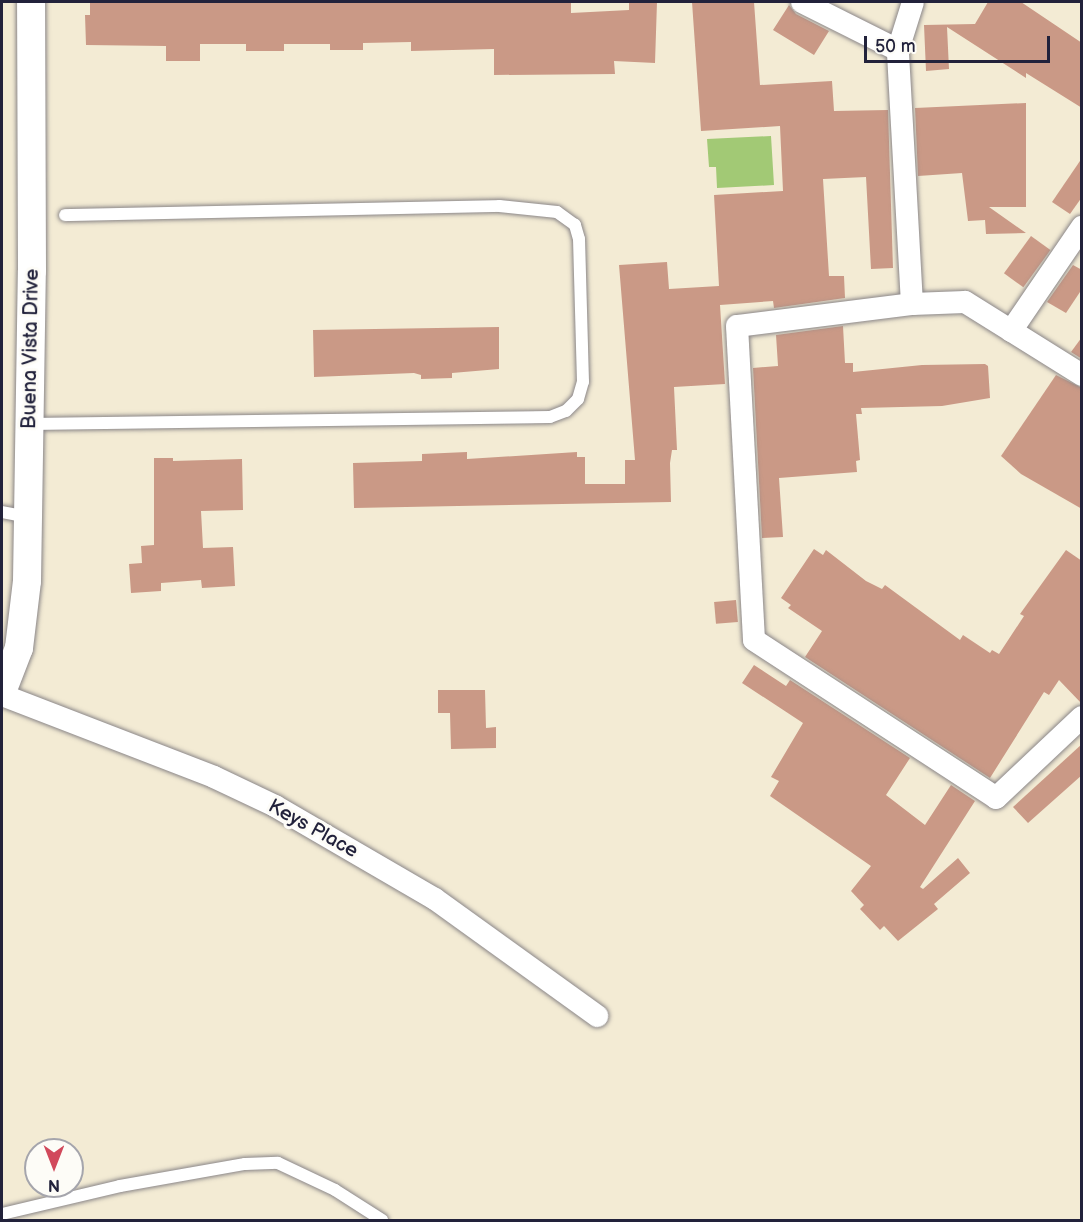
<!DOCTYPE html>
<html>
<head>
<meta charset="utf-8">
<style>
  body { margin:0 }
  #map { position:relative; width:1083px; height:1222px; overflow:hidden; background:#f3ebd4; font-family:"Balsamiq Sans",sans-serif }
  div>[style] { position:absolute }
  .green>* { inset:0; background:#a2c975 }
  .building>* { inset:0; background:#ca9986; transform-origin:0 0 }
  .roads { filter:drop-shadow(0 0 2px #8a8688) drop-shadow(0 0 2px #8a8688) }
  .service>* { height:12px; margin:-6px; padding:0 6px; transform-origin:6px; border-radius:6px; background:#fff }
  .minor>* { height:22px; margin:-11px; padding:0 11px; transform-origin:11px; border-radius:11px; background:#fff }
  .tertiary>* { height:28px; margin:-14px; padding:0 14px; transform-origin:14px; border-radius:14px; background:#fff }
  span { translate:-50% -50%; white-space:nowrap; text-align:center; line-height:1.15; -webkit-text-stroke:6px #fdfcf7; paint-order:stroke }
  .street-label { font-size:20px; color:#22223b }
  .frame { position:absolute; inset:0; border:3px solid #22223b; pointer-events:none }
  .north { position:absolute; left:24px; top:1138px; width:60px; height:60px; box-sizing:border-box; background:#fdfcf7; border:2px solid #a5a5ac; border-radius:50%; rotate:180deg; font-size:16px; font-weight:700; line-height:24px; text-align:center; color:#22223b }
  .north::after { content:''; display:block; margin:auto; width:21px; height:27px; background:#d1495b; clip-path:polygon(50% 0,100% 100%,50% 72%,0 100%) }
  .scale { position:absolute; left:864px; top:36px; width:186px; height:27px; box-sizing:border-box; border:3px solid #22223b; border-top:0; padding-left:8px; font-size:18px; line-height:21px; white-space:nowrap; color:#22223b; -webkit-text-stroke:4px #fdfcf7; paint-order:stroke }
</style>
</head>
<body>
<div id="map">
  <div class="green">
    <div style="clip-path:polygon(771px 136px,774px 185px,717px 188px,716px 167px,709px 167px,707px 139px)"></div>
  </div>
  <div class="building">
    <div style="clip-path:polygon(90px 2px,571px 2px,571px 13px,629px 10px,629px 2px,657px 2px,655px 63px,614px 61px,615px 74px,494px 75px,494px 49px,411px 51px,411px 42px,363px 43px,363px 50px,330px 50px,330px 44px,284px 44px,284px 51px,246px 51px,246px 44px,200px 44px,200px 61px,166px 61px,166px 46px,86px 45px,85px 15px,90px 15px)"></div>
    <div style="clip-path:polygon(692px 2px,754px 2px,760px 85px,832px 81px,834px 111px,888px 110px,893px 268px,871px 269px,866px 177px,823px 179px,829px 276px,844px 276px,845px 298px,774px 308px,773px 301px,720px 305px,725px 384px,674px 387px,677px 450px,672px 450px,670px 463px,671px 502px,354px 508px,353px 463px,422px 461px,422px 454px,467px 452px,467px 459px,577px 452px,577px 457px,585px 457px,585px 484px,625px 484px,625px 460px,635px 460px,619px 265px,667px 262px,669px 289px,719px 286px,714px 195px,783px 191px,780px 126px,701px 131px)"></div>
    <div style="clip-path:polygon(988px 2px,1021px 2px,1082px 43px,1082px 108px,1026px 73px,1026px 78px,947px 27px,949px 69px,926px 71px,924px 25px,975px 24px)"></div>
    <div style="clip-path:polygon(789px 5px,796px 14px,829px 31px,814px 55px,773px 30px)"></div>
    <div style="clip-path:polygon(1026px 103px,1026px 207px,989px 207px,1026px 233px,986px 234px,985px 220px,968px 221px,962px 173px,918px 176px,915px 108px)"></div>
    <div style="clip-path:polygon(1082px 158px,1082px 197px,1070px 214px,1052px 202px)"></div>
    <div style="left:1031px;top:236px;width:24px;height:46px;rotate:36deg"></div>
    <div style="clip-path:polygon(1073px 265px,1082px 270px,1082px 289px,1066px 313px,1047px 302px)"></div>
    <div style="clip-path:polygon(843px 326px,845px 363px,853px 363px,853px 372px,922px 365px,985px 364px,988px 366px,990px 398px,942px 406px,861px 408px,862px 414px,856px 414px,860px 460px,856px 461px,857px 472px,779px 478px,783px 537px,762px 538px,753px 368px,778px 366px,776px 335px)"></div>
    <div style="clip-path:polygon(499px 327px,499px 369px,452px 373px,452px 378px,421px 379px,421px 375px,414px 373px,314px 377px,313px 330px)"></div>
    <div style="clip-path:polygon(1082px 337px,1082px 359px,1071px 352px)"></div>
    <div style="clip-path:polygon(1056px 375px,1082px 388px,1082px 509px,1021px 474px,1001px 456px)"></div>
    <div style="clip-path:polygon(154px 458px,173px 458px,173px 461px,242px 459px,243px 510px,201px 511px,203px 548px,233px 547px,235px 586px,202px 588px,201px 580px,161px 583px,161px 591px,131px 593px,129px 564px,142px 563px,141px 546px,154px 545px)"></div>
    <div style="clip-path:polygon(814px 549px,823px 555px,826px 550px,866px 581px,882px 589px,885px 585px,960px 640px,963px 635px,990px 653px,992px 650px,999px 654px,1024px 616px,1020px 614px,1066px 550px,1082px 561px,1082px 704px,1059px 680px,1049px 695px,1044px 692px,990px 778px,805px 657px,822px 631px,788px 608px,791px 605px,781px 598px)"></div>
    <div style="left:736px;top:600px;width:22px;height:22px;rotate:85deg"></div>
    <div style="clip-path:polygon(754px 665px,786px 686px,790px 680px,910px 758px,886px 795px,925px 825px,951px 785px,975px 801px,920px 887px,923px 889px,958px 858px,970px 873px,934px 904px,938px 909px,898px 941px,884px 926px,880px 930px,860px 909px,864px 905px,851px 891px,871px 866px,770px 796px,779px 781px,771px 777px,803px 723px,742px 683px)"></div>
    <div style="clip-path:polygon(438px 690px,485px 690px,486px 728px,496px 727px,496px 748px,451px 749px,450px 713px,438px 713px)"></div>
    <div style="clip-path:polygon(1082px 744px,1082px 775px,1028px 823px,1013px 807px)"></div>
  </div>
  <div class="roads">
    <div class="service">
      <div style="left:30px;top:424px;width:520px;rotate:-0.77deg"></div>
      <div style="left:550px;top:417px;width:17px;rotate:-21deg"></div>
      <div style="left:566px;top:411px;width:17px;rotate:-45deg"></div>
      <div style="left:578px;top:399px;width:18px;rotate:-74deg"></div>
      <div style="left:583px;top:382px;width:143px;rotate:-91.6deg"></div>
      <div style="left:579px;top:239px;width:15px;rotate:-106deg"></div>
      <div style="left:575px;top:225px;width:22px;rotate:-144deg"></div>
      <div style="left:557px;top:212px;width:58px;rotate:-174.1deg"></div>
      <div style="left:499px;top:206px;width:434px;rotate:178.8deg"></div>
      <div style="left:2px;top:512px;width:25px;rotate:11deg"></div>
      <div style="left:2px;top:1214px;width:121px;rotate:-13.3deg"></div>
      <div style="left:120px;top:1186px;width:127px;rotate:-10deg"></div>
      <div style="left:245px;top:1164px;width:33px;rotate:-2deg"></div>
      <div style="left:278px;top:1163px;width:63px;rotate:25.3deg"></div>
      <div style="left:335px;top:1190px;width:56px;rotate:32.6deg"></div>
    </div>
    <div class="minor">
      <div style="left:802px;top:2px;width:107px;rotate:26.6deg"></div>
      <div style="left:912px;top:304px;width:254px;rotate:-93.2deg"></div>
      <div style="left:898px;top:50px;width:50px;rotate:-72.6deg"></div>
      <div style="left:1011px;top:331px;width:126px;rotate:-55.7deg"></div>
      <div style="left:1082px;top:375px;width:138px;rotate:-148deg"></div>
      <div style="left:965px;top:302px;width:53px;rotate:177.8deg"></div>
      <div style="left:912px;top:304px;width:176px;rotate:172.8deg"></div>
      <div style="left:737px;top:326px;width:314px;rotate:86.9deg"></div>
      <div style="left:754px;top:640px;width:289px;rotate:33.1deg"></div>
      <div style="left:996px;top:798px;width:118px;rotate:-43.3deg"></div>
      <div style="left:2px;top:695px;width:227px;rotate:21.1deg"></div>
      <div style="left:214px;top:777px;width:68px;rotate:25.4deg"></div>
      <div style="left:275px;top:806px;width:185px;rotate:30.2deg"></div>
      <div style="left:435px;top:899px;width:200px;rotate:35.8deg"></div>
    </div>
    <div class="tertiary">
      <div style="left:2px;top:692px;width:47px;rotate:-68.9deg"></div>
      <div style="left:19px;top:648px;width:67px;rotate:-83.2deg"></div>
      <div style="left:27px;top:581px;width:310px;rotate:-89.1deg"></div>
      <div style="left:32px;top:271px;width:269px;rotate:-90.2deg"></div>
    </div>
  </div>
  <div class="street-label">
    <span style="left:31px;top:349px;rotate:-89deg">Buena Vista Drive</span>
    <span style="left:313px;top:829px;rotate:29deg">Keys Place</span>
  </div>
  <div class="frame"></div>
  <div class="north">N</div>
  <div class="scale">50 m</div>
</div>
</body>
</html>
